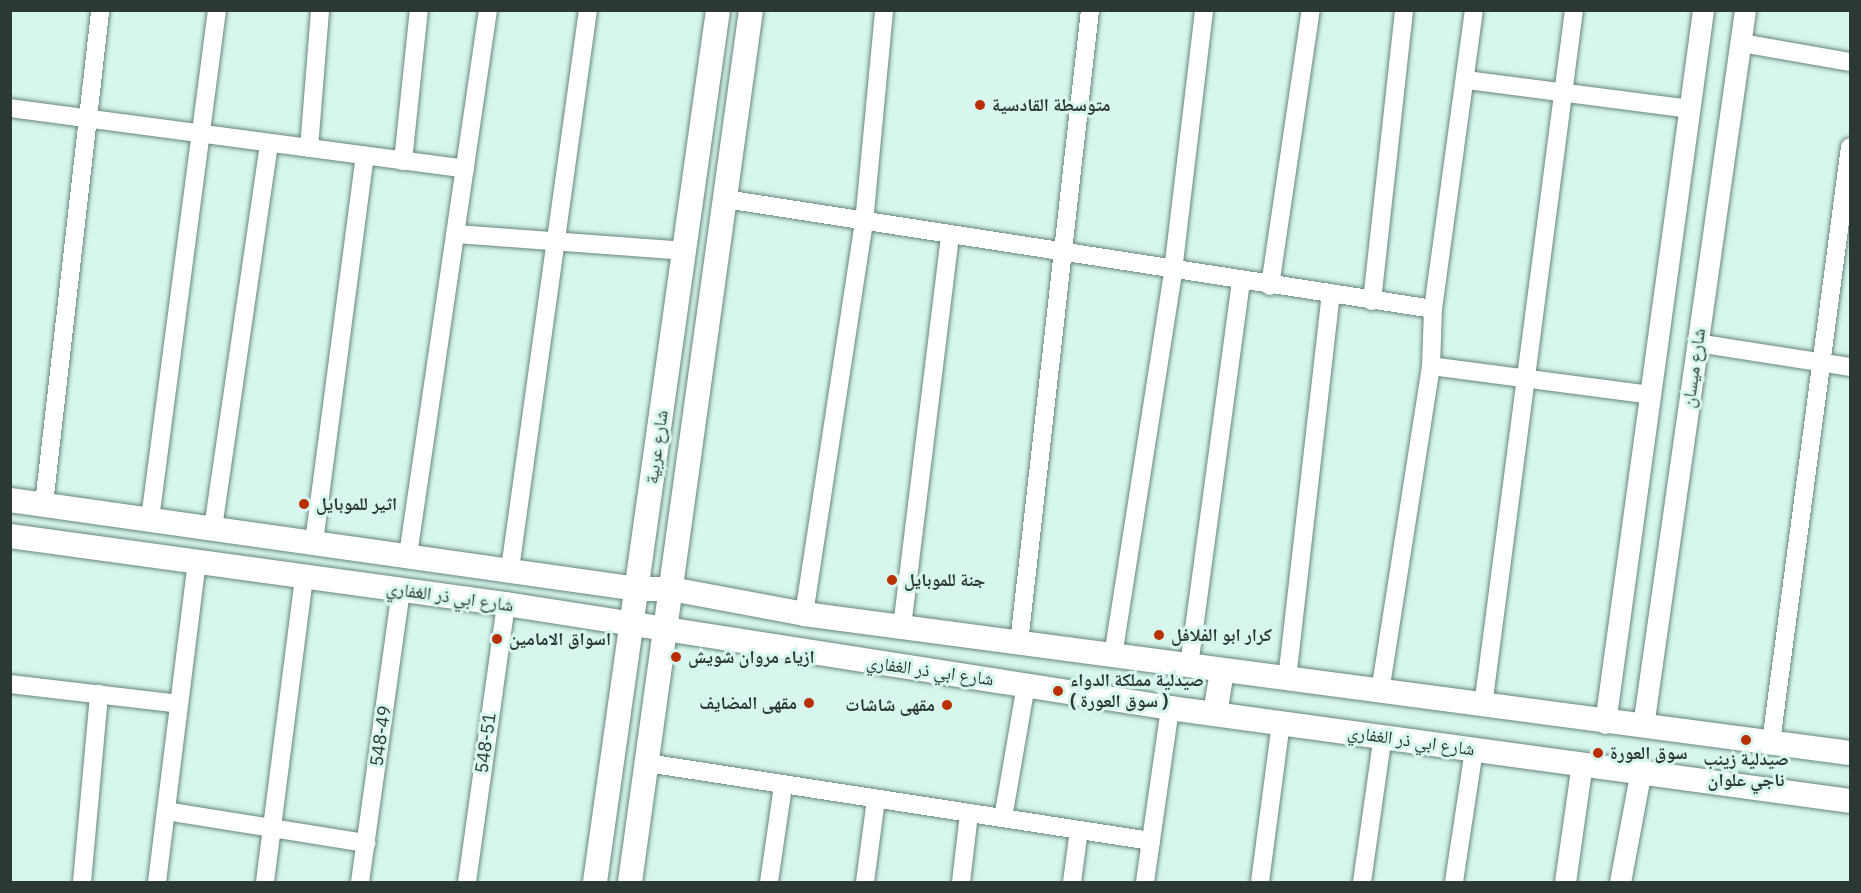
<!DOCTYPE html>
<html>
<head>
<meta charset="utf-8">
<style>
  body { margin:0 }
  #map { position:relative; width:1861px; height:893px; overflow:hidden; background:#d6f6ee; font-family:"IBM Plex Sans","Noto Naskh Arabic",sans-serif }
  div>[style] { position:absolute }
  .roads { filter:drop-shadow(0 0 2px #68857e) drop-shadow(0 0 2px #68857e) }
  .minor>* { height:18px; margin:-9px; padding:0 9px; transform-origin:9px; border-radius:9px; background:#fff }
  .tertiary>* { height:21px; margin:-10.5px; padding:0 10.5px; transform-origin:10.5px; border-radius:10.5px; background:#fff }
  .secondary>* { height:24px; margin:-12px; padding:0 12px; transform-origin:12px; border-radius:12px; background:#fff }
  .dots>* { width:16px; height:16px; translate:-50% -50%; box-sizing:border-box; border:3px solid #d6f6ee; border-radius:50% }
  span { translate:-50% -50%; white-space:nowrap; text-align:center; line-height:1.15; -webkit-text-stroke:6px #d6f6ee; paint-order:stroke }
  .poi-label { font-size:18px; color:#2c3835; font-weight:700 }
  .left { translate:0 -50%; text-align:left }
  .right { translate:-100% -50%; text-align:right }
  .street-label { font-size:18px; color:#2c3835 }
  .frame { position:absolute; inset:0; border:12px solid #2c3835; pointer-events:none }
</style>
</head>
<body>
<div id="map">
  <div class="roads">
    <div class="minor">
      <div style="left:1741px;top:43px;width:111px;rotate:9.9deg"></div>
      <div style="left:1467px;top:80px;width:224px;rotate:7.4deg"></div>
      <div style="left:10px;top:108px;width:459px;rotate:7.6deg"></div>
      <div style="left:309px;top:148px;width:138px;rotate:-85.4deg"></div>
      <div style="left:403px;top:161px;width:152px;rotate:-84deg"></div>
      <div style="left:725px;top:199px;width:716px;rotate:8.83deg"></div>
      <div style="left:455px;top:234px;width:230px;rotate:4.2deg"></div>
      <div style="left:1270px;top:286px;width:279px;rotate:-81.6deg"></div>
      <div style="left:1372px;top:301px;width:293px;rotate:-83.7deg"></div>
      <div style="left:1697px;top:343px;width:155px;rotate:8.9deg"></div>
      <div style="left:1431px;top:366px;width:222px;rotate:7.5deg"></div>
      <div style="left:44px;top:504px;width:497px;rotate:-83.5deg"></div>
      <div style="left:150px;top:519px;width:513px;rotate:-82.5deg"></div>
      <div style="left:213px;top:528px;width:389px;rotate:-81.7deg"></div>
      <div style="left:314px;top:542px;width:389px;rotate:-82.5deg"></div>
      <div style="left:408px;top:555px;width:551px;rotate:-81.65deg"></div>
      <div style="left:510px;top:569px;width:564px;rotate:-82.06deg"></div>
      <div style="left:804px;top:614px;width:396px;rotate:-81.3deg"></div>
      <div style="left:864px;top:223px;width:214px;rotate:-84.6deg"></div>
      <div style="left:902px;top:627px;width:394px;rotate:-83deg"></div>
      <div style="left:1019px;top:643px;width:637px;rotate:-83.6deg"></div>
      <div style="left:1113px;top:656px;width:390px;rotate:-81.1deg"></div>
      <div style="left:1173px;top:271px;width:263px;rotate:-83.2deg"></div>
      <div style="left:1189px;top:666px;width:388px;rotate:-82.3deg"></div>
      <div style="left:1287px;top:679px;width:387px;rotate:-83.5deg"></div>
      <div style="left:10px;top:684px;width:170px;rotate:6.7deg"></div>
      <div style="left:1380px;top:692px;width:330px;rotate:-81.1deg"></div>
      <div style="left:1431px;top:366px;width:57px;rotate:-88deg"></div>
      <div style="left:1433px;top:309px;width:302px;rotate:-82.2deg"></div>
      <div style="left:1483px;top:706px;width:702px;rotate:-82.55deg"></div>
      <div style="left:1771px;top:742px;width:600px;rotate:-82.44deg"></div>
      <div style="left:647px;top:763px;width:510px;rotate:8.8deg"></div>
      <div style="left:166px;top:811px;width:203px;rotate:9.1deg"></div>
      <div style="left:1003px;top:818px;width:135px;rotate:-80.2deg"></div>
      <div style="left:82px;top:882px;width:189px;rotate:-84.8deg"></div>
      <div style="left:157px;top:882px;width:322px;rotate:-82.9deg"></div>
      <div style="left:265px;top:882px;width:308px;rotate:-82.7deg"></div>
      <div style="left:360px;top:882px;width:295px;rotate:-82deg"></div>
      <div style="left:467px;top:882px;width:281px;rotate:-82deg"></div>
      <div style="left:769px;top:882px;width:97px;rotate:-81.7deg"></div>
      <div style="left:865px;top:882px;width:83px;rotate:-82.4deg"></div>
      <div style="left:961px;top:882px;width:68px;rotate:-83.3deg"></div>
      <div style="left:1072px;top:882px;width:52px;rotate:-82.3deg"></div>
      <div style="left:1145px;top:882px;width:176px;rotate:-81.8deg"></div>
      <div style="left:1260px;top:882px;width:161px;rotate:-82.5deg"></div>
      <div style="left:1362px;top:882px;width:148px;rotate:-81.9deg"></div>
      <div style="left:1454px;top:882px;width:134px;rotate:-81.4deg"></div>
    </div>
    <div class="tertiary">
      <div style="left:1605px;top:723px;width:720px;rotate:-82.17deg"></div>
      <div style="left:1643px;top:726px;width:723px;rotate:-81.89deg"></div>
      <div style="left:1565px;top:882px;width:120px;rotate:-81.9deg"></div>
      <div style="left:1620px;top:882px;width:114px;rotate:-79.4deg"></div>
    </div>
    <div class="secondary">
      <div style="left:10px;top:500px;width:633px;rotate:8.08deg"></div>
      <div style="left:637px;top:589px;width:34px"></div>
      <div style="left:671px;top:589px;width:135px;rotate:10.6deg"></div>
      <div style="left:804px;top:614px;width:1055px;rotate:7.57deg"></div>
      <div style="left:10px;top:536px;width:501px;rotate:7.81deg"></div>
      <div style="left:506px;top:604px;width:672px;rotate:8.9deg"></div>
      <div style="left:1170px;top:708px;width:686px;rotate:7.79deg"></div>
      <div style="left:1215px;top:714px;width:44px;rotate:-80.8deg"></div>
      <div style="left:595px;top:882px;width:881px;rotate:-81.97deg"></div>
      <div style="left:630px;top:882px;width:880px;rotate:-82.1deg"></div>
    </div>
  </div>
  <div class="dots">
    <div style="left:980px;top:105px;background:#b93000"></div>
    <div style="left:304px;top:504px;background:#b93000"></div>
    <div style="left:892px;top:580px;background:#b93000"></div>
    <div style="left:1159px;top:635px;background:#b93000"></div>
    <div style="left:497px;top:639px;background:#b93000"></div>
    <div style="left:676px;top:657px;background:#b93000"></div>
    <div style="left:1058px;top:691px;background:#b93000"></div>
    <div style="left:809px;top:703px;background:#b93000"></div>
    <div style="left:947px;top:705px;background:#b93000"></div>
    <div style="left:1746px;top:740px;background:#b93000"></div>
    <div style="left:1598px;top:753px;background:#b93000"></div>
  </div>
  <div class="poi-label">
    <span class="left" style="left:992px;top:105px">متوسطة القادسية</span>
    <span class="left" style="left:316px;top:504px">اثير للموبايل</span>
    <span class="left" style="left:904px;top:580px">جنة للموبايل</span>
    <span class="left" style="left:1171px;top:635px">كرار ابو الفلافل</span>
    <span class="left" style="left:509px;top:639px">اسواق الامامين</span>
    <span class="left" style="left:688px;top:657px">ازياء مروان شويش</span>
    <span class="left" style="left:1070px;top:691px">صيدلية مملكة الدواء<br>( سوق العورة )</span>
    <span class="right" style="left:797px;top:703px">مقهى المضايف</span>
    <span class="right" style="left:935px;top:705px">مقهى شاشات</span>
    <span class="left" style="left:1610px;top:753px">سوق العورة</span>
    <span style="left:1746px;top:770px">صيدلية زينب<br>ناجي علوان</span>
  </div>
  <div class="street-label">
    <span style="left:1694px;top:368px;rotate:-82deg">شارع ميسان</span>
    <span style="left:657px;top:447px;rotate:-82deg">شارع عربية</span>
    <span style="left:450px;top:597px;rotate:8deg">شارع ابي ذر الغفاري</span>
    <span style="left:930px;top:671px;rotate:8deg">شارع ابي ذر الغفاري</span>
    <span style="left:381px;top:736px;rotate:-82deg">548-49</span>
    <span style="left:1411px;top:741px;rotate:8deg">شارع ابي ذر الغفاري</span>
    <span style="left:486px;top:743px;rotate:-82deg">548-51</span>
  </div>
  <div class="frame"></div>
</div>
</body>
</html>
